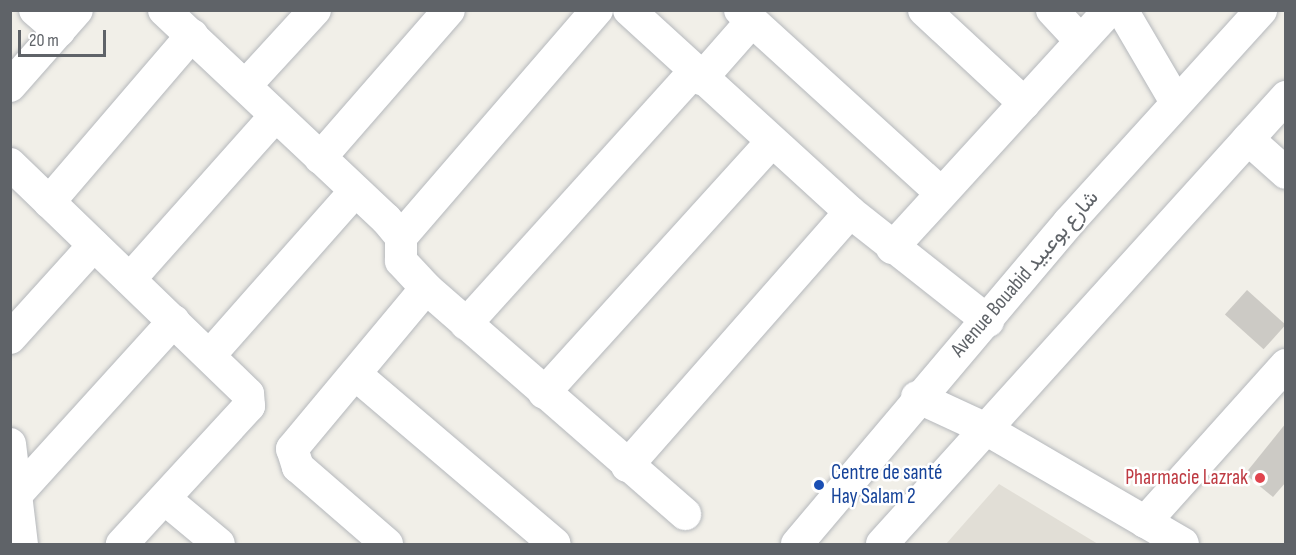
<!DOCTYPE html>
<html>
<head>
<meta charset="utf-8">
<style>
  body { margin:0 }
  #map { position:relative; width:1296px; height:555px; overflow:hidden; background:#f1efe8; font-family:"Sofia Sans Condensed",Vazirmatn,sans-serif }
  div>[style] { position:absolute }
  .education>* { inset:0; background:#e1ded6 }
  .building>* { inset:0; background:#cccac5; transform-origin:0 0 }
  .roads { filter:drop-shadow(0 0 2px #b5b8bc) drop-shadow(0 0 2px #b5b8bc) }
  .minor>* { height:32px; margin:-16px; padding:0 16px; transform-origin:16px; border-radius:16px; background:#fff }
  .dots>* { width:16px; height:16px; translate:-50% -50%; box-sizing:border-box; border:3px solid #fff; border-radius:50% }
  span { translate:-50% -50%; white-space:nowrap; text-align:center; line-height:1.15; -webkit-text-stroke:5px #fff; paint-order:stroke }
  .street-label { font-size:21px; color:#5f6368 }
  .transit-label { font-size:21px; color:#164399 }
  .left { translate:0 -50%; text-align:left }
  .health-label { font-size:21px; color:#be3a42 }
  .right { translate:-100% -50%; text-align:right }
  .frame { position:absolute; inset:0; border:12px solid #5f6368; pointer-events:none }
  .scale { position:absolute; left:18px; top:30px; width:88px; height:27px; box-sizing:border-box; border:3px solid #5f6368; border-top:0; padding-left:8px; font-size:18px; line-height:21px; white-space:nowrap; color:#5f6368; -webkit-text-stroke:4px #fff; paint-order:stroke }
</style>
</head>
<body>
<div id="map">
  <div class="education">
    <div style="clip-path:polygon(999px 484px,1098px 544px,946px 544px)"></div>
  </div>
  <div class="building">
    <div style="left:1247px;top:290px;width:52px;height:33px;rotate:42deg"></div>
    <div style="clip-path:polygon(1286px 423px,1286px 482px,1273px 497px,1245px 474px)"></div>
  </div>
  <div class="roads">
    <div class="minor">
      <div style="left:35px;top:10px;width:32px;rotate:41deg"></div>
      <div style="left:164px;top:10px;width:305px;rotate:43.3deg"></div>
      <div style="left:386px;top:219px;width:23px;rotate:50deg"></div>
      <div style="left:401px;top:237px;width:24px;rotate:90deg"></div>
      <div style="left:401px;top:261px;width:37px;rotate:47deg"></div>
      <div style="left:426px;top:288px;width:344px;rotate:41.1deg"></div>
      <div style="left:629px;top:10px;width:299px;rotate:42.4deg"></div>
      <div style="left:850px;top:212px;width:176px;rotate:38.3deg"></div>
      <div style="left:740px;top:10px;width:272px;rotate:42.3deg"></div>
      <div style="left:924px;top:10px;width:137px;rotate:42.9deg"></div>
      <div style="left:1052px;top:10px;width:41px;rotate:47deg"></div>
      <div style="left:1122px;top:10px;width:107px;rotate:59.6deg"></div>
      <div style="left:701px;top:79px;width:77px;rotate:-48.7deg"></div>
      <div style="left:246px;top:85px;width:102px;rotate:-47.4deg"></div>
      <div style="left:10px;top:86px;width:101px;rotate:-48.6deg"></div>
      <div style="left:1248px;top:139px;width:51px;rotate:41.8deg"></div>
      <div style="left:320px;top:158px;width:196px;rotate:-48.9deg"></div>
      <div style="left:10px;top:164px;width:331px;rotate:44deg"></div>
      <div style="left:248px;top:394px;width:12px;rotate:85deg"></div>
      <div style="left:249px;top:406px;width:188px;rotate:132.6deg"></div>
      <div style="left:49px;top:202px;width:220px;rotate:-49.4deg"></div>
      <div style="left:401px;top:237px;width:300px;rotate:-49.2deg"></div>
      <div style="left:892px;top:248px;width:322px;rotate:-47.6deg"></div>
      <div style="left:130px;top:279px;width:218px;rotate:-48.3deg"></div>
      <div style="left:466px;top:324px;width:340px;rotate:-47.9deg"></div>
      <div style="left:10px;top:338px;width:125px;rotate:-47.9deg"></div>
      <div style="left:210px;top:355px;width:219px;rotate:-48.5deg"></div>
      <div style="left:355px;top:374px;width:262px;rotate:40.4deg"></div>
      <div style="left:544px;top:393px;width:338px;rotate:-47.8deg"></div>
      <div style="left:917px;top:397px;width:74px;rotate:24.8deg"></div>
      <div style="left:984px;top:428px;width:230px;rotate:30.2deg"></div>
      <div style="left:10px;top:444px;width:101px;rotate:83.2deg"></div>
      <div style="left:627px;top:466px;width:338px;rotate:-48.7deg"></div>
      <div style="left:16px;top:495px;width:235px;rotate:-47.8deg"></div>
      <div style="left:165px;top:499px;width:70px;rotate:39.8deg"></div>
      <div style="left:1145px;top:522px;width:211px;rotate:-48.1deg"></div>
      <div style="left:387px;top:544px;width:118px;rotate:-139.1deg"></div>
      <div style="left:298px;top:467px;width:19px;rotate:-108deg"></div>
      <div style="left:292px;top:449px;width:209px;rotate:-50.2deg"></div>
      <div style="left:797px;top:544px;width:422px;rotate:-49.8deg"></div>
      <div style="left:1069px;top:222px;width:286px;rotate:-47.8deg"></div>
      <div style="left:882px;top:544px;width:603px;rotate:-47.89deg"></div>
    </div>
  </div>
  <div class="dots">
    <div style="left:1260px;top:478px;background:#e0444e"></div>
    <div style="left:819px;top:485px;background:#1a4fb4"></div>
  </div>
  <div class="street-label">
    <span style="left:1025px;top:274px;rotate:-49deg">Avenue Bouabid شارع بوعبيد</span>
  </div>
  <div class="transit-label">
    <span class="left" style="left:831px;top:485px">Centre de santé<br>Hay Salam 2</span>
  </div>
  <div class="health-label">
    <span class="right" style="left:1248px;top:478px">Pharmacie Lazrak</span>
  </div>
  <div class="frame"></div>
  <div class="scale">20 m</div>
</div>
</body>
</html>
